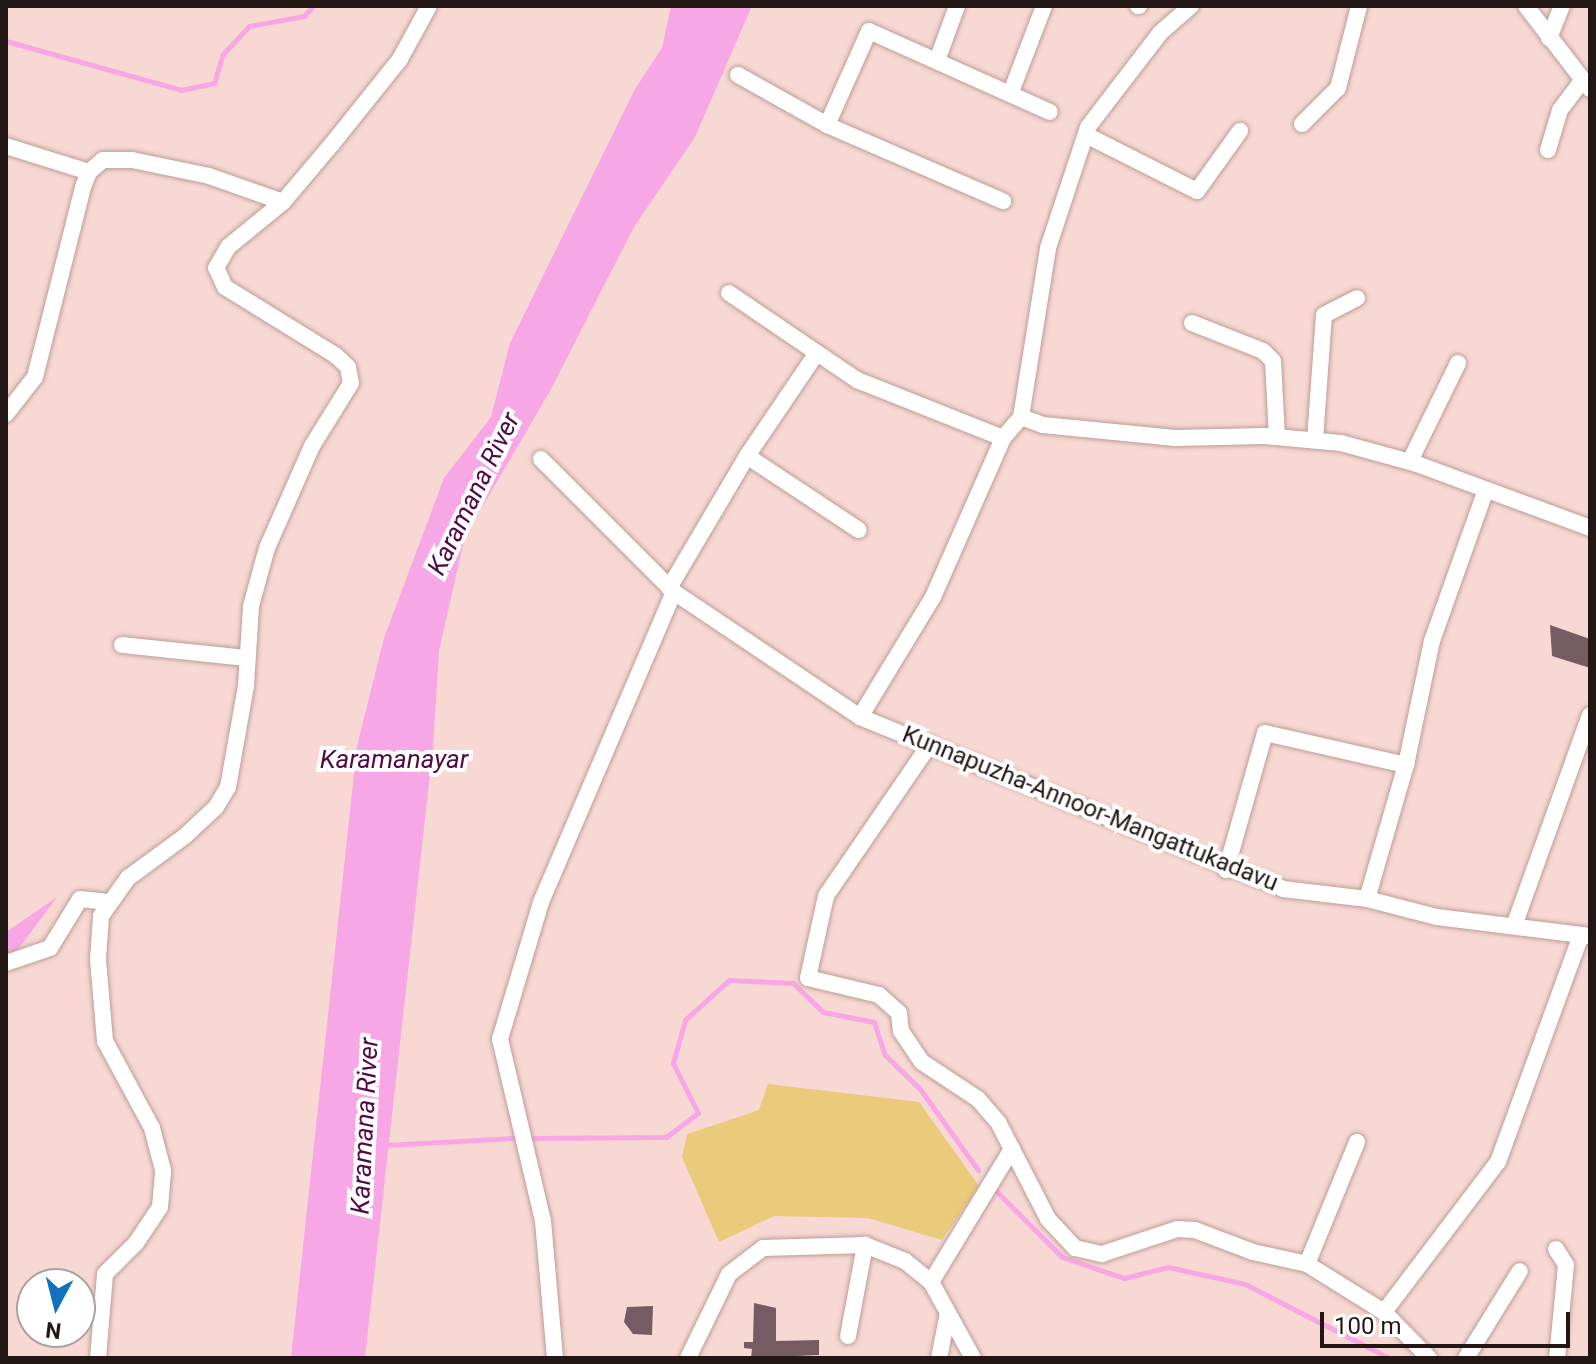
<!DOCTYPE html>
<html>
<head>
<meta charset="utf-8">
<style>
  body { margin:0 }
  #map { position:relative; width:1596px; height:1364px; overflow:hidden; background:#f8d8d2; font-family:Roboto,sans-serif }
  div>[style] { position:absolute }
  .green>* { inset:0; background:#eaca7b }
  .water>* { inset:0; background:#f8a7e6 }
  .stream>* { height:5px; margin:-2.5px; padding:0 2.5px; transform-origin:2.5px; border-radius:2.5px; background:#f8a7e6 }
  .building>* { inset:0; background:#765b62 }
  .roads { filter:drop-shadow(0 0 2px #bb9e98) drop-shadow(0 0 2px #bb9e98) }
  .minor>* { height:16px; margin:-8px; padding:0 8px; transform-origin:8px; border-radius:8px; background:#fff }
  span { translate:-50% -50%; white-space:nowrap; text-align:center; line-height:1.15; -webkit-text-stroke:8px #fff; paint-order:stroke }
  .street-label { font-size:24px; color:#221715 }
  .water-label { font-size:26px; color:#510a47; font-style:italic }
  .frame { position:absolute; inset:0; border:8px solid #221715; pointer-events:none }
  .north { position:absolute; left:16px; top:1268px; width:80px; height:80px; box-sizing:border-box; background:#fff; border:2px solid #a7a2a1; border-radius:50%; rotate:187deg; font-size:22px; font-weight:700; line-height:32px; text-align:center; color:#221715 }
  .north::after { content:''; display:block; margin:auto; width:28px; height:36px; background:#1171be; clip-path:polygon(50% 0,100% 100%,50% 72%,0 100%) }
  .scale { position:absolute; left:1320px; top:1312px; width:250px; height:36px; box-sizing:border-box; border:4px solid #221715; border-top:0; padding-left:10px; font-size:24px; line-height:28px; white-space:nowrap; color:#221715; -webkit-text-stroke:6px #fff; paint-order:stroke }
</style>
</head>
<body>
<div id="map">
  <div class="green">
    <div style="clip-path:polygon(768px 1084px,919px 1102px,979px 1186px,942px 1240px,868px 1218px,774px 1216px,719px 1242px,682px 1157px,687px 1134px,759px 1110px)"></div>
  </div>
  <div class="water">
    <div style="clip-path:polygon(671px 6px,752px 6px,695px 137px,634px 227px,549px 393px,465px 536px,439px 651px,433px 747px,365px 1358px,291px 1358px,357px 746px,384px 638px,444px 478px,491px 417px,510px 343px,635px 89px,662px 48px)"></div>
    <div style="clip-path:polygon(57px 897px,11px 959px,6px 959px,6px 932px)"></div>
  </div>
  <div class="stream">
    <div style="left:6px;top:41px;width:182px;rotate:15.6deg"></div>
    <div style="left:181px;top:90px;width:34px;rotate:-12deg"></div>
    <div style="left:214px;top:83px;width:30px;rotate:-73deg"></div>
    <div style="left:223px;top:54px;width:38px;rotate:-47deg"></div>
    <div style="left:249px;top:26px;width:56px;rotate:-10.3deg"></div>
    <div style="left:304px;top:16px;width:13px;rotate:-48deg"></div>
    <div style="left:534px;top:1138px;width:132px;rotate:-0.4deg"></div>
    <div style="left:666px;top:1137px;width:40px;rotate:-37deg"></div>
    <div style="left:698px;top:1113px;width:56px;rotate:-116.6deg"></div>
    <div style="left:673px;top:1063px;width:45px;rotate:-74.4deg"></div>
    <div style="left:685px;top:1020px;width:59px;rotate:-42.3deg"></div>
    <div style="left:729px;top:980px;width:64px;rotate:2.7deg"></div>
    <div style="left:793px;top:983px;width:42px;rotate:44deg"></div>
    <div style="left:823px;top:1012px;width:52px;rotate:11.1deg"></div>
    <div style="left:874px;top:1022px;width:35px;rotate:72deg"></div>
    <div style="left:885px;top:1055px;width:49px;rotate:44.2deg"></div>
    <div style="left:920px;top:1089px;width:100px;rotate:54.4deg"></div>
    <div style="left:385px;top:1145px;width:129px;rotate:-3.1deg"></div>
    <div style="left:997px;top:1192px;width:92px;rotate:45deg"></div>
    <div style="left:1062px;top:1257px;width:65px;rotate:18.7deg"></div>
    <div style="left:1124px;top:1278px;width:45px;rotate:-14deg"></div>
    <div style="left:1168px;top:1267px;width:79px;rotate:12.4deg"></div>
    <div style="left:1245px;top:1284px;width:162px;rotate:27.2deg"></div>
  </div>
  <div class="building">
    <div style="clip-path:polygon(1550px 625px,1590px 639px,1590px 668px,1552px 656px)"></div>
    <div style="clip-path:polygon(754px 1303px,776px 1308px,776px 1341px,819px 1340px,819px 1355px,751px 1358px,752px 1349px,744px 1348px,744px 1342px,753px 1342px)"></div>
    <div style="clip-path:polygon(653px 1306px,652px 1335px,633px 1334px,624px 1322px,627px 1307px)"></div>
  </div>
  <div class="roads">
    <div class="minor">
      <div style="left:1138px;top:6px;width:1px"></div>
      <div style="left:1526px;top:6px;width:105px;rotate:52.4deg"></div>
      <div style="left:1549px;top:38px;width:35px;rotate:-68deg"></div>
      <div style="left:938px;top:58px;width:55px;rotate:-69.9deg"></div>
      <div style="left:738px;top:75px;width:102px;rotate:29.3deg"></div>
      <div style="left:827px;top:125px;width:192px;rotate:23.4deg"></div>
      <div style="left:1011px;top:92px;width:92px;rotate:-69deg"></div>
      <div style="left:1302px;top:124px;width:51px;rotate:-45deg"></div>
      <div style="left:1338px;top:88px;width:85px;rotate:-75.6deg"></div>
      <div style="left:827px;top:125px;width:103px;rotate:-65.9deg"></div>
      <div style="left:869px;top:31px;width:198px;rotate:24.1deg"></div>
      <div style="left:1086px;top:135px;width:124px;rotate:26.8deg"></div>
      <div style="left:1197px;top:191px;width:74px;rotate:-54.4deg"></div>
      <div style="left:6px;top:146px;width:87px;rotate:17.4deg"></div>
      <div style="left:1548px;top:150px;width:42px;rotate:-73.3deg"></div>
      <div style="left:1560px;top:110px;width:38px;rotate:-53deg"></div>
      <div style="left:729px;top:293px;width:155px;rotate:34.2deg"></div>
      <div style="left:857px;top:380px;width:157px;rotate:21.7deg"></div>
      <div style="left:1192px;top:323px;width:76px;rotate:21.5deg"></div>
      <div style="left:1263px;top:351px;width:14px;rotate:45deg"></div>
      <div style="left:1273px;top:361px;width:76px;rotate:87deg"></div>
      <div style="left:6px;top:414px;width:47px;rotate:-51.9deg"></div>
      <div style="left:35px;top:377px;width:196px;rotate:-75.8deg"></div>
      <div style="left:83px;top:187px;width:16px;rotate:-68deg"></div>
      <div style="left:89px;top:172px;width:18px;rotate:-41deg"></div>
      <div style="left:103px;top:160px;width:29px"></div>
      <div style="left:132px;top:160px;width:79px;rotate:11.7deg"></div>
      <div style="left:209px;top:176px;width:78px;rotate:19.4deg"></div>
      <div style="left:1021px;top:417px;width:23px;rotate:20deg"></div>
      <div style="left:1043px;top:425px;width:133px;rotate:5.6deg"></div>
      <div style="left:1175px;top:438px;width:90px;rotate:-1.3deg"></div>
      <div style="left:1265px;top:436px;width:76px;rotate:5.3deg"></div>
      <div style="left:1341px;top:443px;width:79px;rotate:15.4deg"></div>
      <div style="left:1417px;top:464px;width:184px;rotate:20.3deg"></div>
      <div style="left:1315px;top:440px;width:125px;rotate:-85.9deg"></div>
      <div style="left:1324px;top:315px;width:37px;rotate:-27deg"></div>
      <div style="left:747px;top:456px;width:123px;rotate:-55.9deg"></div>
      <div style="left:541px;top:459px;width:188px;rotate:45deg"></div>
      <div style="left:674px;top:592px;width:224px;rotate:33.9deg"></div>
      <div style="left:860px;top:717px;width:457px;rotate:22.1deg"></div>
      <div style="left:1283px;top:889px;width:85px;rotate:6.8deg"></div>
      <div style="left:1367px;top:899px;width:72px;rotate:14.4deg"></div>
      <div style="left:1437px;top:917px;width:154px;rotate:7.1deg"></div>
      <div style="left:1410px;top:461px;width:109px;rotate:-63.9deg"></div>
      <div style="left:669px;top:588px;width:153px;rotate:-59.4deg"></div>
      <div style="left:747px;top:456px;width:134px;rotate:33.5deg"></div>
      <div style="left:122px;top:645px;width:124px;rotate:6deg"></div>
      <div style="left:860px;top:717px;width:140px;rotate:-58.7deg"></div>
      <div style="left:933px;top:597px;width:174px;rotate:-66.2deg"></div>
      <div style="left:1003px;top:438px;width:28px;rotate:-49deg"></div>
      <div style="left:1021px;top:417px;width:171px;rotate:-80.9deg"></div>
      <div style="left:1048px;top:248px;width:127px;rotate:-71.7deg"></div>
      <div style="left:1088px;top:127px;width:118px;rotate:-52.5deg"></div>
      <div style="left:1160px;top:33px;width:41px;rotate:-41.1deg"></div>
      <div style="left:930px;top:744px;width:184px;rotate:124.4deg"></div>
      <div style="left:826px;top:896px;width:84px;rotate:102.4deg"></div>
      <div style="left:808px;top:978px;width:73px;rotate:13.5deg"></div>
      <div style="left:879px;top:995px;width:27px;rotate:42deg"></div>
      <div style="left:899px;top:1013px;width:18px;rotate:84deg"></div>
      <div style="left:901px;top:1031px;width:37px;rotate:56deg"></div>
      <div style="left:922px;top:1062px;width:67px;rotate:33.5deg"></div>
      <div style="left:978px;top:1099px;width:30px;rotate:49deg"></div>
      <div style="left:998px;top:1122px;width:109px;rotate:62.7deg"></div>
      <div style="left:1048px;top:1219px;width:40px;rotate:47deg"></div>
      <div style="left:1075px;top:1248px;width:28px;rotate:13deg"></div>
      <div style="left:1102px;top:1254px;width:79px;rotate:-18.4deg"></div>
      <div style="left:1177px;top:1229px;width:18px;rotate:3deg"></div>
      <div style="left:1195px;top:1230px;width:62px;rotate:20.8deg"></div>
      <div style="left:1253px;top:1252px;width:55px;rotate:12.5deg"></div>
      <div style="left:1307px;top:1264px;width:91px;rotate:31.9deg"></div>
      <div style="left:1384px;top:1312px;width:64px;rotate:45.6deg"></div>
      <div style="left:1226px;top:870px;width:142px;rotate:-74.1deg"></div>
      <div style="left:1265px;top:733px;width:145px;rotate:12.8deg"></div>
      <div style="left:1406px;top:765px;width:127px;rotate:-78.2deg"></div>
      <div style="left:1432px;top:641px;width:158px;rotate:-70.4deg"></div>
      <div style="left:1367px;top:899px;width:140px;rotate:-73.8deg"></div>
      <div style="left:1514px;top:926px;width:224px;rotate:-70.2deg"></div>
      <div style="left:6px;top:963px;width:46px;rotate:-18.8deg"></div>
      <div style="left:50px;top:948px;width:57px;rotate:-58.5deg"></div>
      <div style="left:80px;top:899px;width:28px;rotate:6deg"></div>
      <div style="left:1556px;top:1249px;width:19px;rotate:58deg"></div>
      <div style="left:1566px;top:1265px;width:93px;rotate:95.5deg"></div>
      <div style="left:1307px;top:1264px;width:132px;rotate:-67.7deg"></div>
      <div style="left:931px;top:1282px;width:35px;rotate:61deg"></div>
      <div style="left:948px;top:1313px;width:46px;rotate:101.3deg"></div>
      <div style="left:1384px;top:1312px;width:188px;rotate:-52.8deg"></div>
      <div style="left:1498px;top:1162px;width:242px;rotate:-69.9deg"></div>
      <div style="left:948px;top:1313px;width:51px;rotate:60.9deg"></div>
      <div style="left:848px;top:1336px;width:93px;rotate:-79.4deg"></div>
      <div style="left:98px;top:1358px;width:84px;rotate:-85.2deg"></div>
      <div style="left:105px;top:1274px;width:44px;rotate:-45deg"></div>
      <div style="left:136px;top:1243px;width:43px;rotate:-56.3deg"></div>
      <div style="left:160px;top:1207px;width:37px;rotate:-85deg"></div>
      <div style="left:163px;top:1170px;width:43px;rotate:-104.7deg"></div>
      <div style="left:152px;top:1128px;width:99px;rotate:-118.4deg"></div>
      <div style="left:105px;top:1041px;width:82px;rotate:-94.9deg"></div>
      <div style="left:98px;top:959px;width:43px;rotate:-86deg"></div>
      <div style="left:101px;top:916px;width:47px;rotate:-54.6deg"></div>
      <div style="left:128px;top:878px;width:71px;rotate:-36.4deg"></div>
      <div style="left:185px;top:836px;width:42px;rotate:-43.1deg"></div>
      <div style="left:216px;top:807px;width:23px;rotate:-59deg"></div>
      <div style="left:228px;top:787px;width:103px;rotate:-79.9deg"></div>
      <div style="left:246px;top:686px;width:80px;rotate:-86.4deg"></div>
      <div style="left:251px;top:606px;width:60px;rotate:-74.6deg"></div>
      <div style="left:267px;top:548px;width:111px;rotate:-66.2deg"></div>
      <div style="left:312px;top:446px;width:74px;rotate:-58.2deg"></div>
      <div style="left:351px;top:383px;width:16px;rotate:-101deg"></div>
      <div style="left:348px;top:367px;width:18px;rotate:-137deg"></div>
      <div style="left:335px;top:355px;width:129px;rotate:-148.3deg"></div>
      <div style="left:225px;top:287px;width:21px;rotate:-115deg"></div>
      <div style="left:216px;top:268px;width:24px;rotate:-60deg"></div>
      <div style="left:228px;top:247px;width:71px;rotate:-39.3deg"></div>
      <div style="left:283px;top:202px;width:76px;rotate:-49.8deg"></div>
      <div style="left:332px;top:144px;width:109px;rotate:-51.3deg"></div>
      <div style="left:400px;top:59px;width:60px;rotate:-61.3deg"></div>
      <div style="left:555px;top:1358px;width:138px;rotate:-95deg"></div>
      <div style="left:543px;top:1221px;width:187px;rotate:-103.3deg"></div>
      <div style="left:500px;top:1039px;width:143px;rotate:-73.3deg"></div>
      <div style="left:541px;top:902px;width:337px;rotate:-66.8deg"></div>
      <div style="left:688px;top:1358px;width:93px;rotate:-64deg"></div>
      <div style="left:729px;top:1274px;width:43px;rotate:-37.4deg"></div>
      <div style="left:763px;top:1248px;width:102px;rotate:-1.7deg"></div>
      <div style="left:865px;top:1245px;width:43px;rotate:21.8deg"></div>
      <div style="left:905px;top:1261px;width:33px;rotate:39deg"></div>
      <div style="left:931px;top:1282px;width:156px;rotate:-58.7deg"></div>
      <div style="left:1466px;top:1358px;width:102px;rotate:-58.2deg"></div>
    </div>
  </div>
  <div class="street-label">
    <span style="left:1090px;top:809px;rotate:22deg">Kunnapuzha-Annoor-Mangattukadavu</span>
  </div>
  <div class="water-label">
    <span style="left:474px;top:494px;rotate:-64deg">Karamana River</span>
    <span style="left:394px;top:760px">Karamanayar</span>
    <span style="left:365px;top:1126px;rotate:-87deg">Karamana River</span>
  </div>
  <div class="frame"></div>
  <div class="north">N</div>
  <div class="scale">100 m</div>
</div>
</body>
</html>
